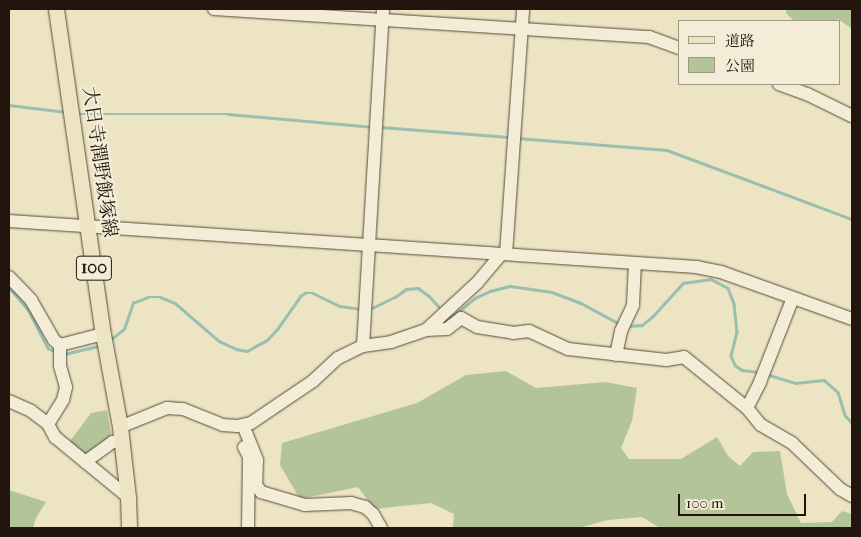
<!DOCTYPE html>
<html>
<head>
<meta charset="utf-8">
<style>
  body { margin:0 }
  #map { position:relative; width:861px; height:537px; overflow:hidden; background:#ede4c3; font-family:"IM FELL French Canon","Noto Serif JP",serif }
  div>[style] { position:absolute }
  .green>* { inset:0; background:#b3c598 }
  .stream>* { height:2.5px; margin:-1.25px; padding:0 1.25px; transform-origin:1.25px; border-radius:1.25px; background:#99bfb1 }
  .roads { filter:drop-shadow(0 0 1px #56493b) drop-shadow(0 0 1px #56493b) }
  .minor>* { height:12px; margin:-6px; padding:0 6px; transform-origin:6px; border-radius:6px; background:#f3edd8 }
  .major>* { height:15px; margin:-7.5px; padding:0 7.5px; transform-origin:7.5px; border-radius:7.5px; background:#ede4c3 }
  span { translate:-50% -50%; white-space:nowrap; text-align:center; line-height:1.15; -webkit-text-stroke:4px #f3edd8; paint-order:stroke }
  .shield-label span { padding:1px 4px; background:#f3edd8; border:1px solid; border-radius:4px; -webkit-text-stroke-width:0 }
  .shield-label { font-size:18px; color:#23150e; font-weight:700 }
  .street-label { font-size:19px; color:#23150e }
  .frame { position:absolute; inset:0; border:10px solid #23150e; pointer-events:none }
  .legend { position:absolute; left:678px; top:20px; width:162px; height:65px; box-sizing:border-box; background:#f3edd8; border:1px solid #a09787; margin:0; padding:6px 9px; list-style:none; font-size:15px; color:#23150e }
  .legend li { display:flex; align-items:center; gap:10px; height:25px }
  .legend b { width:25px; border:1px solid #a09787 }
  .scale { position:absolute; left:678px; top:494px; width:128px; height:22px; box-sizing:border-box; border:2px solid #23150e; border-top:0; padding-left:6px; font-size:15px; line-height:18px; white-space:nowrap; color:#23150e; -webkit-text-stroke:4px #f3edd8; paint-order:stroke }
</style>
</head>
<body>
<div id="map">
  <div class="green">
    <div style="clip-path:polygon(786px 9px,852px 9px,852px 29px,838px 19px,834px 21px,794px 21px,786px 13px)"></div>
    <div style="clip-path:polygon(506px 371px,536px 388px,605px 382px,637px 388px,632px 421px,621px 448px,629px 459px,681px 459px,717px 437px,728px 456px,740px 466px,753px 452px,780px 451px,787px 494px,801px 523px,832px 522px,842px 511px,852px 514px,852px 528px,660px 528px,642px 517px,608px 520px,579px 528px,453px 528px,454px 514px,431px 503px,374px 509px,358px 487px,300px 499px,280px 465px,282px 443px,417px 403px,466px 375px)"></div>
    <div style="clip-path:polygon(107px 410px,112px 439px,86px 458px,67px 445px,91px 413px)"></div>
    <div style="clip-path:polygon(9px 490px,46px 502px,36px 518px,33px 528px,9px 528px)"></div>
  </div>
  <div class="stream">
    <div style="left:9px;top:105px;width:57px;rotate:7deg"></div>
    <div style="left:76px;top:114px;width:152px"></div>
    <div style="left:228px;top:114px;width:146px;rotate:5.1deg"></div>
    <div style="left:381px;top:127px;width:128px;rotate:4.5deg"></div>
    <div style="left:517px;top:138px;width:150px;rotate:4.6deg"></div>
    <div style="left:667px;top:150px;width:197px;rotate:20.5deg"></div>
    <div style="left:9px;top:287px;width:31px;rotate:50deg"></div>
    <div style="left:29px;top:311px;width:42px;rotate:62.8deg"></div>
    <div style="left:48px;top:348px;width:9px;rotate:27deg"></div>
    <div style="left:370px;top:309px;width:28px;rotate:-26deg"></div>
    <div style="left:395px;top:297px;width:14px;rotate:-36deg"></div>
    <div style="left:406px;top:289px;width:12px;rotate:-5deg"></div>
    <div style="left:418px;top:288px;width:14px;rotate:36deg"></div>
    <div style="left:429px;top:296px;width:19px;rotate:47deg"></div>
    <div style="left:448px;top:315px;width:4px;rotate:45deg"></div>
    <div style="left:451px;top:318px;width:31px;rotate:-40deg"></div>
    <div style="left:475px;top:298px;width:17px;rotate:-25deg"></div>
    <div style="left:490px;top:291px;width:21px;rotate:-14deg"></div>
    <div style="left:510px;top:286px;width:42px;rotate:8.1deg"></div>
    <div style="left:552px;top:292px;width:31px;rotate:21deg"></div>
    <div style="left:581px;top:303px;width:44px;rotate:28.3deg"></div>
    <div style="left:627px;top:326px;width:15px;rotate:-4deg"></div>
    <div style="left:642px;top:325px;width:13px;rotate:-39deg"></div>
    <div style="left:652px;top:317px;width:46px;rotate:-47.6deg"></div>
    <div style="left:683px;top:283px;width:28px;rotate:-8deg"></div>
    <div style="left:711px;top:279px;width:19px;rotate:28deg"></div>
    <div style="left:728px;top:288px;width:17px;rotate:69deg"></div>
    <div style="left:734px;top:304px;width:28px;rotate:84deg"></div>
    <div style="left:737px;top:332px;width:25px;rotate:104deg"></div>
    <div style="left:731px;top:356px;width:10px;rotate:66deg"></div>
    <div style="left:735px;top:365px;width:9px;rotate:36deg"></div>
    <div style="left:742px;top:370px;width:16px;rotate:7deg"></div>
    <div style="left:109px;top:341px;width:19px;rotate:-39deg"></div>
    <div style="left:124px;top:329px;width:28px;rotate:-71deg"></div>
    <div style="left:133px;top:303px;width:16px;rotate:-22deg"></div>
    <div style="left:148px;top:297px;width:12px"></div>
    <div style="left:160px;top:297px;width:16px;rotate:22deg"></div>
    <div style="left:175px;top:303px;width:58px;rotate:40.8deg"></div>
    <div style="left:219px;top:341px;width:19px;rotate:25deg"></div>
    <div style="left:236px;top:349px;width:11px;rotate:10deg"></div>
    <div style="left:247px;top:351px;width:23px;rotate:-29deg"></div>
    <div style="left:267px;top:340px;width:16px;rotate:-47deg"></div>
    <div style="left:278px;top:328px;width:39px;rotate:-55deg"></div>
    <div style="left:300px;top:296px;width:6px;rotate:-31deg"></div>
    <div style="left:305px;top:293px;width:8px"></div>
    <div style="left:313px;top:293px;width:30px;rotate:26deg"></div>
    <div style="left:340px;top:306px;width:22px;rotate:8deg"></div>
    <div style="left:64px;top:354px;width:37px;rotate:-13deg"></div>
    <div style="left:766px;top:374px;width:30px;rotate:17deg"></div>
    <div style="left:795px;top:383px;width:29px;rotate:-6deg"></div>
    <div style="left:824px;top:380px;width:18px;rotate:41deg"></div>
    <div style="left:838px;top:392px;width:24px;rotate:73deg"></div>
    <div style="left:845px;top:415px;width:11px;rotate:49deg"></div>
  </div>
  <div class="roads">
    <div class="minor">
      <div style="left:214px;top:9px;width:436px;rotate:3.7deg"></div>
      <div style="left:649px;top:37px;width:33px;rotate:20deg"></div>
      <div style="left:779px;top:84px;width:30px;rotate:20deg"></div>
      <div style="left:807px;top:94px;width:50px;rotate:26.1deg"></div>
      <div style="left:9px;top:221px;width:689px;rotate:3.83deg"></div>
      <div style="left:696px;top:267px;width:25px;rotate:11deg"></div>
      <div style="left:721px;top:272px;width:139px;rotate:19.7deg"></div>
      <div style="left:506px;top:254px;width:246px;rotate:-86deg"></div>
      <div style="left:9px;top:277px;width:32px;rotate:46deg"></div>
      <div style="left:31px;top:300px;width:46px;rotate:60.1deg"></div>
      <div style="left:54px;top:340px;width:8px;rotate:40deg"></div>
      <div style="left:60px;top:345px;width:44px;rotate:-14.3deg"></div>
      <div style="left:426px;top:330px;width:69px;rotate:-42.7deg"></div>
      <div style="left:477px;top:283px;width:38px;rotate:-50deg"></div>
      <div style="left:363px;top:346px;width:338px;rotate:-86.6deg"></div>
      <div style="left:616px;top:355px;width:25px;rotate:-78deg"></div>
      <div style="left:621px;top:331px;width:29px;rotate:-65deg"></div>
      <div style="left:633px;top:305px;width:42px;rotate:-87.3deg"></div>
      <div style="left:9px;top:401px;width:24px;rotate:24deg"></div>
      <div style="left:31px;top:411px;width:21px;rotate:37deg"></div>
      <div style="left:48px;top:424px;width:15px;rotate:62deg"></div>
      <div style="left:55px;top:437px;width:94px;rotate:39.4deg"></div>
      <div style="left:747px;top:408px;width:29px;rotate:-63deg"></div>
      <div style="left:760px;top:382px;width:90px;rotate:-68.6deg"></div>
      <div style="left:48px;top:424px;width:28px;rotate:-58deg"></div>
      <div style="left:63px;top:400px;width:13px;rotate:-77deg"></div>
      <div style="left:66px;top:387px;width:22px;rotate:-106deg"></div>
      <div style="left:60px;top:366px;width:21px;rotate:-90deg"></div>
      <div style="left:243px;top:425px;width:38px;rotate:68deg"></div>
      <div style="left:257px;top:460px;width:25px;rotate:92deg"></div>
      <div style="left:256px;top:485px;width:9px;rotate:54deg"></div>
      <div style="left:261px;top:492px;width:46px;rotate:16.5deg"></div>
      <div style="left:305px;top:505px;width:46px;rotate:-2.5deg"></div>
      <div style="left:351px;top:503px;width:15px;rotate:16deg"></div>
      <div style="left:365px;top:507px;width:11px;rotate:41deg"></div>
      <div style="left:373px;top:514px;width:16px;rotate:60deg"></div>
      <div style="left:120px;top:427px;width:51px;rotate:-22deg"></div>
      <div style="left:167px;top:408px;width:16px;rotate:4deg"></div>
      <div style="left:183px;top:409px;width:43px;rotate:21.8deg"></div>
      <div style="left:223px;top:425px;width:14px;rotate:4deg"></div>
      <div style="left:237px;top:426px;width:14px;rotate:-12deg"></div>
      <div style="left:251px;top:423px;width:75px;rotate:-34.1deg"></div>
      <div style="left:313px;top:381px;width:34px;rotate:-43deg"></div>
      <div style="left:338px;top:358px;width:28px;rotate:-26deg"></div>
      <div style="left:363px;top:346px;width:28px;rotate:-8deg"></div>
      <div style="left:391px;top:342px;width:37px;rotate:-19deg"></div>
      <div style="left:426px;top:330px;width:21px;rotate:-3deg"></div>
      <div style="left:447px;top:329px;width:18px;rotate:-38deg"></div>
      <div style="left:461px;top:318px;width:18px;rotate:29deg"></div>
      <div style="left:477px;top:327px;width:36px;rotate:9deg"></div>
      <div style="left:513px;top:333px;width:16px;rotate:-7deg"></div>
      <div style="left:529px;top:331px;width:43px;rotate:24.8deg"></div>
      <div style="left:568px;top:349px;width:99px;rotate:6.4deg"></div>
      <div style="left:666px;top:360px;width:18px;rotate:-9deg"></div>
      <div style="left:684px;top:357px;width:81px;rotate:39deg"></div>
      <div style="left:747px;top:408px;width:22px;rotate:51deg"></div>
      <div style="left:761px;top:425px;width:36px;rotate:30deg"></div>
      <div style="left:792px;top:443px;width:66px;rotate:43.8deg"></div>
      <div style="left:840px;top:489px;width:14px;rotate:30deg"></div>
      <div style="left:244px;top:447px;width:11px;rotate:63deg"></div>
      <div style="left:249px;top:457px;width:71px;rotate:90.8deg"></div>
      <div style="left:85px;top:462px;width:34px;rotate:-36deg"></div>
      <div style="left:113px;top:442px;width:9px;rotate:-13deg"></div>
    </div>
    <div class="major">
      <div style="left:56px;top:9px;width:328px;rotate:81.8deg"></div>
      <div style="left:103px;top:334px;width:95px;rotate:79.6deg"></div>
      <div style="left:120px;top:427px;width:70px;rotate:83.5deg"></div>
      <div style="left:128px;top:497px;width:31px;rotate:88deg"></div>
    </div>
  </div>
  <div class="shield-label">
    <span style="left:94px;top:268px">100</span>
  </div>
  <div class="street-label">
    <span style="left:99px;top:162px;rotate:82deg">大日寺潤野飯塚線</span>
  </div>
  <div class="frame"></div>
  <ul class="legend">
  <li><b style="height:6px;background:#ede4c3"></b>道路</li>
  <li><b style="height:14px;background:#b3c598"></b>公園</li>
  </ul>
  <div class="scale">100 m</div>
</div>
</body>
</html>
